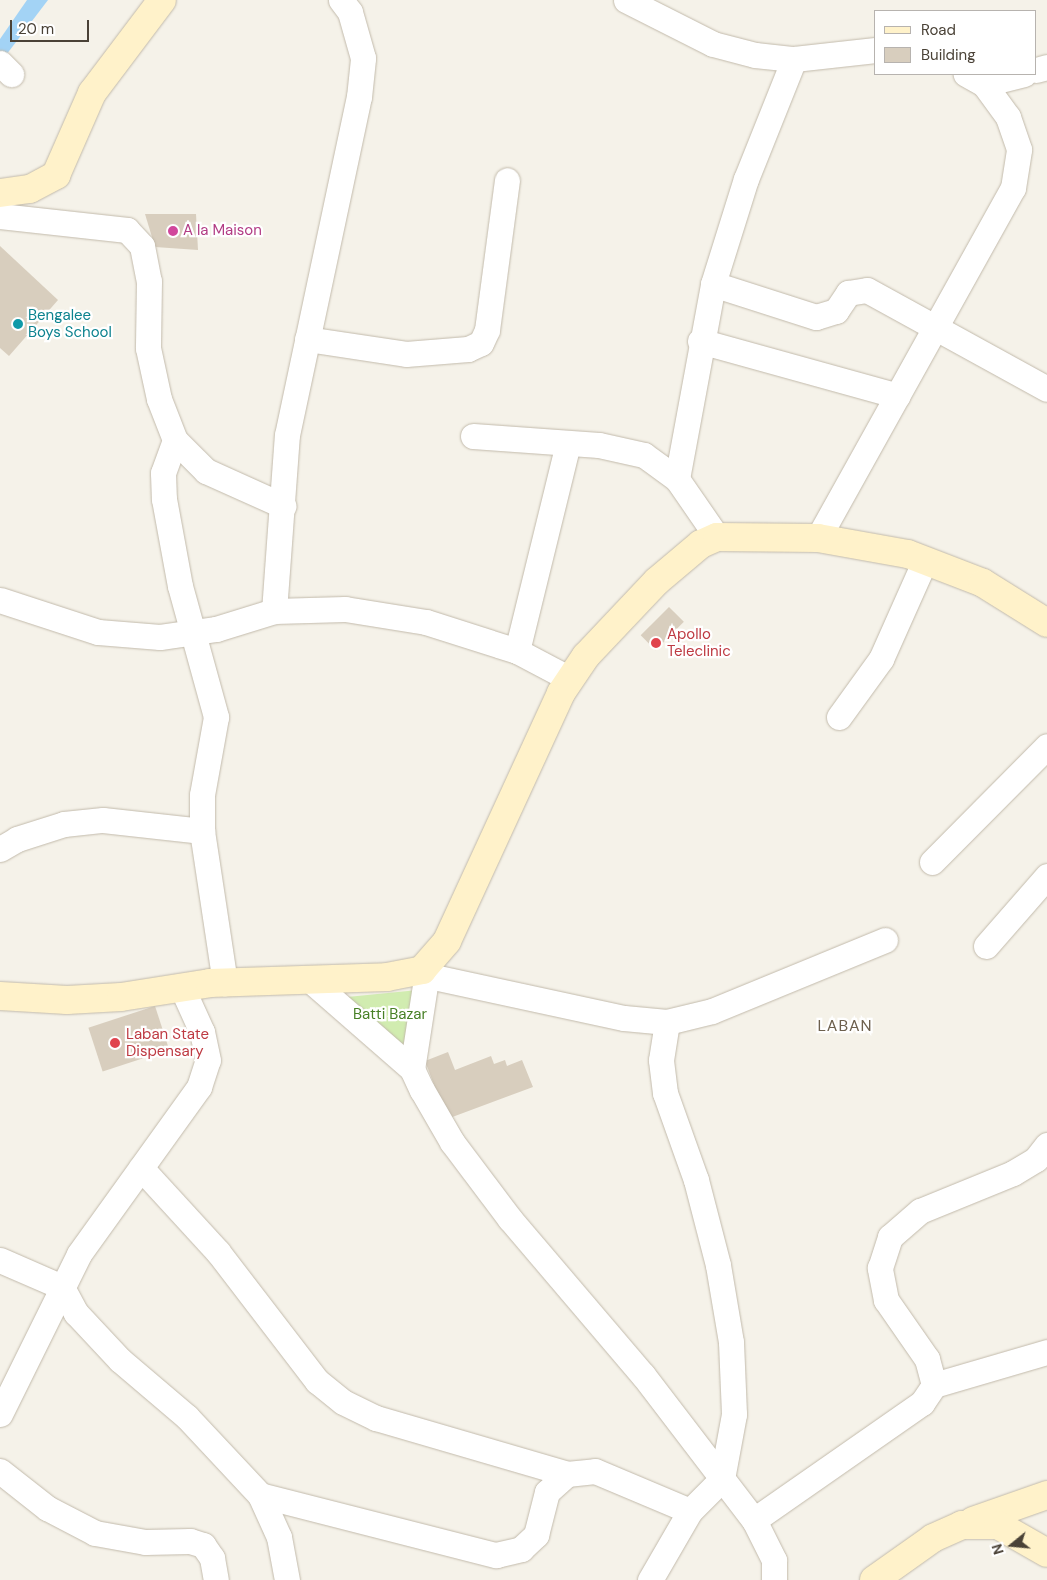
<!DOCTYPE html>
<html>
<head>
<meta charset="utf-8">
<style>
  body { margin:0 }
  #map { position:relative; width:1047px; height:1580px; overflow:hidden; background:#f5f2e9; font-family:"DM Sans",sans-serif }
  div>[style] { position:absolute }
  .green>* { inset:0; background:#d1ecb0 }
  .water>* { inset:0; background:#a3d3f5 }
  .building>* { inset:0; background:#d8cebe; transform-origin:0 0 }
  .roads { filter:drop-shadow(0 0 1px #c2baab) drop-shadow(0 0 1px #c2baab) }
  .street>* { height:25px; margin:-12.5px; padding:0 12.5px; transform-origin:12.5px; border-radius:12.5px; background:#fff }
  .secondary>* { height:28px; margin:-14px; padding:0 14px; transform-origin:14px; border-radius:14px; background:#fff2ca }
  .dots>* { width:14px; height:14px; translate:-50% -50%; box-sizing:border-box; border:2px solid #fff; border-radius:50% }
  span { translate:-50% -50%; white-space:nowrap; text-align:center; line-height:1.15; -webkit-text-stroke:4.5px #fff; paint-order:stroke }
  .hotel-label { font-size:15px; color:#b23c85 }
  .left { translate:0 -50%; text-align:left }
  .culture-label { font-size:15px; color:#0d838f }
  .health-label { font-size:15px; color:#be3a42 }
  .park-label { font-size:15px; color:#488026 }
  .neighbourhood-label { font-size:16px; color:#6d604d; letter-spacing:1px }
  .legend { position:absolute; left:874px; top:10px; width:162px; height:65px; box-sizing:border-box; background:#fff; border:1px solid #b7b3af; margin:0; padding:6px 9px; list-style:none; font-size:15px; color:#4a4237 }
  .legend li { display:flex; align-items:center; gap:10px; height:25px }
  .legend b { width:25px; border:1px solid #b7b3af }
  .north { position:absolute; left:987px; top:1520px; width:50px; height:50px; -webkit-text-stroke:4px #fff; paint-order:stroke; rotate:253deg; font-size:14px; font-weight:700; line-height:20px; text-align:center; color:#4a4237 }
  .north::after { content:''; display:block; margin:auto; width:18px; height:22px; background:#4a4237; clip-path:polygon(50% 0,100% 100%,50% 72%,0 100%) }
  .scale { position:absolute; left:10px; top:20px; width:79px; height:22px; box-sizing:border-box; border:2px solid #4a4237; border-top:0; padding-left:6px; font-size:15px; line-height:18px; white-space:nowrap; color:#4a4237; -webkit-text-stroke:4px #fff; paint-order:stroke }
</style>
</head>
<body>
<div id="map">
  <div class="green">
    <div style="clip-path:polygon(418px 990px,404px 1057px,337px 998px)"></div>
  </div>
  <div class="water">
    <div style="clip-path:polygon(27px 0,48px 0,0 63px,0 39px)"></div>
  </div>
  <div class="building">
    <div style="clip-path:polygon(145px 214px,196px 214px,198px 250px,155px 247px)"></div>
    <div style="clip-path:polygon(0 246px,58px 300px,9px 356px,0 348px)"></div>
    <div style="left:669px;top:607px;width:21px;height:40px;rotate:45deg"></div>
    <div style="left:155px;top:1006px;width:46px;height:70px;rotate:72deg"></div>
    <div style="clip-path:polygon(448px 1052px,455px 1070px,491px 1056px,494px 1064px,505px 1060px,507px 1066px,522px 1060px,533px 1087px,447px 1119px,425px 1061px)"></div>
  </div>
  <div class="roads">
    <div class="street">
      <div style="left:626px;top:0;width:97px;rotate:26.8deg"></div>
      <div style="left:713px;top:44px;width:43px;rotate:14.7deg"></div>
      <div style="left:755px;top:55px;width:39px;rotate:6deg"></div>
      <div style="left:794px;top:59px;width:82px;rotate:-6.3deg"></div>
      <div style="left:0;top:63px;width:16px;rotate:45deg"></div>
      <div style="left:1036px;top:70px;width:11px;rotate:-15deg"></div>
      <div style="left:984px;top:84px;width:41px;rotate:-14deg"></div>
      <div style="left:0;top:216px;width:128px;rotate:6.3deg"></div>
      <div style="left:127px;top:230px;width:22px;rotate:47deg"></div>
      <div style="left:142px;top:246px;width:36px;rotate:79deg"></div>
      <div style="left:149px;top:281px;width:67px;rotate:90.9deg"></div>
      <div style="left:148px;top:348px;width:52px;rotate:77.8deg"></div>
      <div style="left:159px;top:399px;width:44px;rotate:68.7deg"></div>
      <div style="left:175px;top:440px;width:44px;rotate:45deg"></div>
      <div style="left:206px;top:471px;width:85px;rotate:24.2deg"></div>
      <div style="left:713px;top:284px;width:108px;rotate:17.8deg"></div>
      <div style="left:816px;top:317px;width:21px;rotate:-17deg"></div>
      <div style="left:836px;top:311px;width:22px;rotate:-56deg"></div>
      <div style="left:848px;top:293px;width:19px;rotate:-9deg"></div>
      <div style="left:867px;top:290px;width:205px;rotate:28.8deg"></div>
      <div style="left:307px;top:339px;width:100px;rotate:8.6deg"></div>
      <div style="left:406px;top:354px;width:62px;rotate:-4.6deg"></div>
      <div style="left:468px;top:349px;width:14px;rotate:-25deg"></div>
      <div style="left:481px;top:343px;width:14px;rotate:-65deg"></div>
      <div style="left:487px;top:330px;width:151px;rotate:-82.4deg"></div>
      <div style="left:700px;top:341px;width:205px;rotate:15.5deg"></div>
      <div style="left:473px;top:436px;width:126px;rotate:4.1deg"></div>
      <div style="left:599px;top:445px;width:46px;rotate:12.5deg"></div>
      <div style="left:644px;top:455px;width:41px;rotate:36deg"></div>
      <div style="left:677px;top:479px;width:70px;rotate:55.4deg"></div>
      <div style="left:175px;top:440px;width:35px;rotate:110deg"></div>
      <div style="left:163px;top:473px;width:26px;rotate:88deg"></div>
      <div style="left:164px;top:499px;width:88px;rotate:79.6deg"></div>
      <div style="left:180px;top:586px;width:136px;rotate:74.6deg"></div>
      <div style="left:216px;top:717px;width:79px;rotate:100.2deg"></div>
      <div style="left:202px;top:795px;width:36px;rotate:90deg"></div>
      <div style="left:202px;top:831px;width:154px;rotate:81.4deg"></div>
      <div style="left:677px;top:479px;width:198px;rotate:-79.5deg"></div>
      <div style="left:713px;top:284px;width:110px;rotate:-72.6deg"></div>
      <div style="left:746px;top:179px;width:129px;rotate:-68.2deg"></div>
      <div style="left:818px;top:538px;width:401px;rotate:-60.9deg"></div>
      <div style="left:1013px;top:188px;width:39px;rotate:-81deg"></div>
      <div style="left:1019px;top:149px;width:34px;rotate:-109deg"></div>
      <div style="left:1008px;top:117px;width:41px;rotate:-126deg"></div>
      <div style="left:984px;top:84px;width:21px;rotate:-151deg"></div>
      <div style="left:0;top:600px;width:103px;rotate:18.1deg"></div>
      <div style="left:98px;top:632px;width:62px;rotate:4.6deg"></div>
      <div style="left:160px;top:637px;width:57px;rotate:-8.1deg"></div>
      <div style="left:216px;top:629px;width:61px;rotate:-17.2deg"></div>
      <div style="left:274px;top:611px;width:71px;rotate:-1.6deg"></div>
      <div style="left:345px;top:609px;width:82px;rotate:9.1deg"></div>
      <div style="left:426px;top:622px;width:96px;rotate:17.7deg"></div>
      <div style="left:517px;top:651px;width:60px;rotate:27.8deg"></div>
      <div style="left:274px;top:611px;width:176px;rotate:-85.8deg"></div>
      <div style="left:287px;top:435px;width:346px;rotate:-78deg"></div>
      <div style="left:359px;top:97px;width:39px;rotate:-84deg"></div>
      <div style="left:363px;top:58px;width:48px;rotate:-105.8deg"></div>
      <div style="left:350px;top:12px;width:15px;rotate:-127deg"></div>
      <div style="left:517px;top:651px;width:214px;rotate:-76.2deg"></div>
      <div style="left:839px;top:717px;width:72px;rotate:-54.1deg"></div>
      <div style="left:881px;top:659px;width:108px;rotate:-66deg"></div>
      <div style="left:0;top:849px;width:20px;rotate:-30deg"></div>
      <div style="left:17px;top:839px;width:49px;rotate:-17.7deg"></div>
      <div style="left:64px;top:824px;width:39px;rotate:-6deg"></div>
      <div style="left:103px;top:820px;width:100px;rotate:6.3deg"></div>
      <div style="left:932px;top:862px;width:163px;rotate:-45.2deg"></div>
      <div style="left:986px;top:946px;width:93px;rotate:-48.9deg"></div>
      <div style="left:428px;top:966px;width:104px;rotate:98.8deg"></div>
      <div style="left:412px;top:1069px;width:23px;rotate:65deg"></div>
      <div style="left:422px;top:1090px;width:60px;rotate:60deg"></div>
      <div style="left:452px;top:1142px;width:96px;rotate:53deg"></div>
      <div style="left:510px;top:1219px;width:205px;rotate:49.6deg"></div>
      <div style="left:643px;top:1375px;width:183px;rotate:52.6deg"></div>
      <div style="left:754px;top:1520px;width:45px;rotate:63.4deg"></div>
      <div style="left:774px;top:1560px;width:20px;rotate:90deg"></div>
      <div style="left:429px;top:976px;width:199px;rotate:12.2deg"></div>
      <div style="left:624px;top:1018px;width:43px;rotate:5.3deg"></div>
      <div style="left:667px;top:1022px;width:46px;rotate:-13.7deg"></div>
      <div style="left:712px;top:1011px;width:187px;rotate:-22.3deg"></div>
      <div style="left:309px;top:979px;width:137px;rotate:41.1deg"></div>
      <div style="left:141px;top:1168px;width:114px;rotate:47.5deg"></div>
      <div style="left:218px;top:1252px;width:163px;rotate:52.5deg"></div>
      <div style="left:317px;top:1381px;width:33px;rotate:39deg"></div>
      <div style="left:343px;top:1402px;width:37px;rotate:26deg"></div>
      <div style="left:376px;top:1418px;width:199px;rotate:16.3deg"></div>
      <div style="left:0;top:1260px;width:68px;rotate:23.5deg"></div>
      <div style="left:62px;top:1287px;width:30px;rotate:62deg"></div>
      <div style="left:76px;top:1313px;width:64px;rotate:46.9deg"></div>
      <div style="left:120px;top:1360px;width:88px;rotate:40.4deg"></div>
      <div style="left:187px;top:1417px;width:107px;rotate:46.9deg"></div>
      <div style="left:260px;top:1495px;width:244px;rotate:14.3deg"></div>
      <div style="left:496px;top:1555px;width:26px;rotate:-13deg"></div>
      <div style="left:521px;top:1549px;width:21px;rotate:-43deg"></div>
      <div style="left:536px;top:1535px;width:44px;rotate:-75.7deg"></div>
      <div style="left:547px;top:1492px;width:27px;rotate:-42deg"></div>
      <div style="left:567px;top:1474px;width:28px;rotate:-6deg"></div>
      <div style="left:595px;top:1471px;width:103px;rotate:22.8deg"></div>
      <div style="left:934px;top:1385px;width:118px;rotate:-16.3deg"></div>
      <div style="left:0;top:1414px;width:178px;rotate:-63.7deg"></div>
      <div style="left:79px;top:1254px;width:206px;rotate:-54.3deg"></div>
      <div style="left:199px;top:1087px;width:28px;rotate:-72deg"></div>
      <div style="left:208px;top:1060px;width:29px;rotate:-102deg"></div>
      <div style="left:202px;top:1032px;width:48px;rotate:-114.4deg"></div>
      <div style="left:0;top:1471px;width:60px;rotate:38.2deg"></div>
      <div style="left:47px;top:1508px;width:54px;rotate:27.5deg"></div>
      <div style="left:95px;top:1533px;width:51px;rotate:10.2deg"></div>
      <div style="left:145px;top:1542px;width:45px;rotate:-1.3deg"></div>
      <div style="left:190px;top:1541px;width:14px;rotate:17deg"></div>
      <div style="left:203px;top:1545px;width:16px;rotate:55deg"></div>
      <div style="left:212px;top:1558px;width:22px;rotate:80deg"></div>
      <div style="left:260px;top:1495px;width:46px;rotate:65.7deg"></div>
      <div style="left:279px;top:1537px;width:44px;rotate:79.5deg"></div>
      <div style="left:754px;top:1520px;width:205px;rotate:-34.9deg"></div>
      <div style="left:922px;top:1403px;width:22px;rotate:-56deg"></div>
      <div style="left:934px;top:1385px;width:27px;rotate:-105deg"></div>
      <div style="left:927px;top:1359px;width:72px;rotate:-124.8deg"></div>
      <div style="left:886px;top:1300px;width:33px;rotate:-101deg"></div>
      <div style="left:880px;top:1268px;width:33px;rotate:-72deg"></div>
      <div style="left:890px;top:1237px;width:40px;rotate:-41deg"></div>
      <div style="left:920px;top:1211px;width:100px;rotate:-22.2deg"></div>
      <div style="left:1013px;top:1173px;width:27px;rotate:-31deg"></div>
      <div style="left:1036px;top:1159px;width:18px;rotate:-52deg"></div>
      <div style="left:650px;top:1580px;width:80px;rotate:-59.9deg"></div>
      <div style="left:690px;top:1511px;width:45px;rotate:-45deg"></div>
      <div style="left:722px;top:1479px;width:66px;rotate:-79.5deg"></div>
      <div style="left:734px;top:1414px;width:72px;rotate:-92.4deg"></div>
      <div style="left:731px;top:1342px;width:78px;rotate:-99.6deg"></div>
      <div style="left:718px;top:1265px;width:88px;rotate:-104.5deg"></div>
      <div style="left:696px;top:1180px;width:92px;rotate:-109.6deg"></div>
      <div style="left:665px;top:1093px;width:33px;rotate:-97deg"></div>
      <div style="left:661px;top:1060px;width:38px;rotate:-81deg"></div>
    </div>
    <div class="secondary">
      <div style="left:0;top:193px;width:30px;rotate:-8deg"></div>
      <div style="left:30px;top:189px;width:30px;rotate:-28deg"></div>
      <div style="left:56px;top:175px;width:90px;rotate:-66.3deg"></div>
      <div style="left:92px;top:93px;width:116px;rotate:-53deg"></div>
      <div style="left:0;top:996px;width:67px;rotate:3.4deg"></div>
      <div style="left:67px;top:1000px;width:54px;rotate:-3.2deg"></div>
      <div style="left:121px;top:997px;width:90px;rotate:-8.9deg"></div>
      <div style="left:210px;top:983px;width:177px;rotate:-1.9deg"></div>
      <div style="left:387px;top:977px;width:36px;rotate:-11deg"></div>
      <div style="left:422px;top:970px;width:38px;rotate:-49deg"></div>
      <div style="left:447px;top:941px;width:273px;rotate:-65.3deg"></div>
      <div style="left:561px;top:693px;width:45px;rotate:-56deg"></div>
      <div style="left:586px;top:656px;width:103px;rotate:-46.6deg"></div>
      <div style="left:657px;top:581px;width:57px;rotate:-40.1deg"></div>
      <div style="left:701px;top:544px;width:17px;rotate:-24deg"></div>
      <div style="left:717px;top:537px;width:101px;rotate:0.6deg"></div>
      <div style="left:818px;top:538px;width:91px;rotate:10.1deg"></div>
      <div style="left:908px;top:554px;width:80px;rotate:21.1deg"></div>
      <div style="left:983px;top:583px;width:75px;rotate:32deg"></div>
      <div style="left:973px;top:1521px;width:78px;rotate:-19.4deg"></div>
      <div style="left:874px;top:1580px;width:72px;rotate:-35.4deg"></div>
      <div style="left:933px;top:1538px;width:32px;rotate:-24deg"></div>
      <div style="left:962px;top:1525px;width:36px"></div>
      <div style="left:998px;top:1525px;width:56px;rotate:29.7deg"></div>
    </div>
  </div>
  <div class="dots">
    <div style="left:173px;top:231px;background:#d1479c"></div>
    <div style="left:18px;top:324px;background:#0f9aa8"></div>
    <div style="left:656px;top:643px;background:#e0444e"></div>
    <div style="left:115px;top:1043px;background:#e0444e"></div>
  </div>
  <div class="hotel-label">
    <span class="left" style="left:183px;top:231px">A la Maison</span>
  </div>
  <div class="culture-label">
    <span class="left" style="left:28px;top:324px">Bengalee<br>Boys School</span>
  </div>
  <div class="health-label">
    <span class="left" style="left:667px;top:643px">Apollo<br>Teleclinic</span>
    <span class="left" style="left:126px;top:1043px">Laban State<br>Dispensary</span>
  </div>
  <div class="park-label">
    <span style="left:390px;top:1015px">Batti Bazar</span>
  </div>
  <div class="neighbourhood-label">
    <span style="left:845px;top:1026px">LABAN</span>
  </div>
  <ul class="legend">
  <li><b style="height:6px;background:#fff2ca"></b>Road</li>
  <li><b style="height:14px;background:#d8cebe"></b>Building</li>
  </ul>
  <div class="north">N</div>
  <div class="scale">20 m</div>
</div>
</body>
</html>
